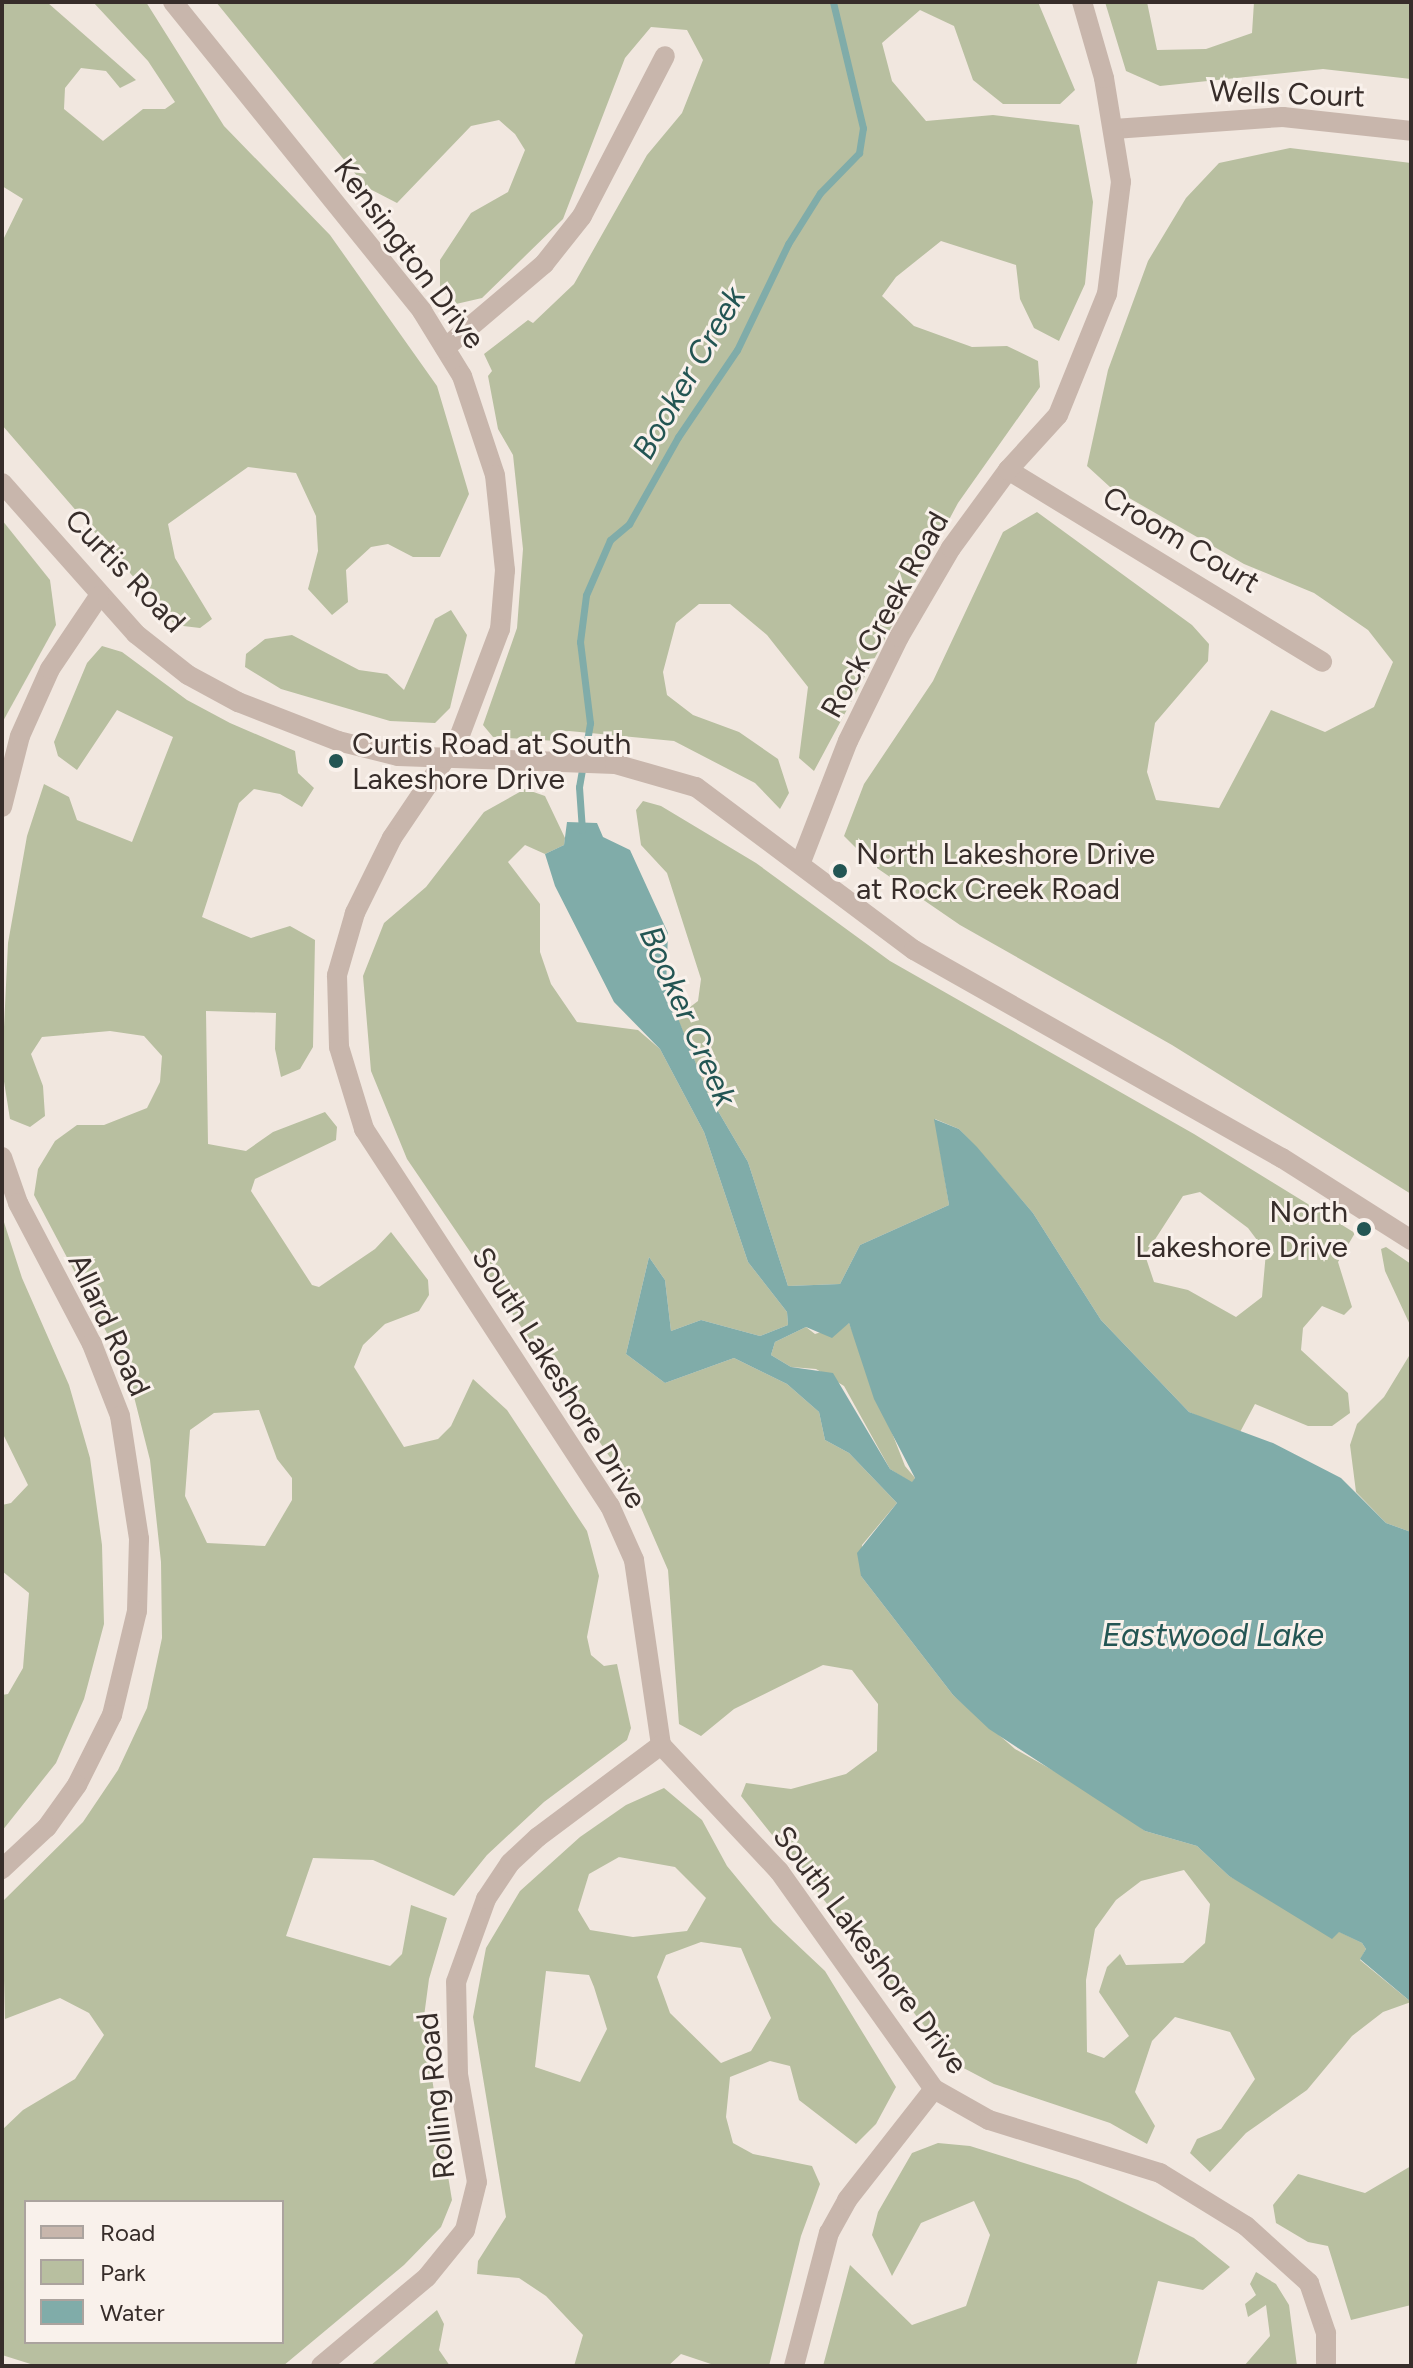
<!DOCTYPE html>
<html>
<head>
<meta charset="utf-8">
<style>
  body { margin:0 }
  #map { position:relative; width:1413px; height:2368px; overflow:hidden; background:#f1e7df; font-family:Figtree,sans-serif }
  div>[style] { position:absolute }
  .green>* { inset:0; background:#b8bfa0 }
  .water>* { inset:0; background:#80aca9 }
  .stream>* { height:7px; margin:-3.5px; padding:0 3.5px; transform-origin:3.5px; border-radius:3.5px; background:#80aca9 }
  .minor>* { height:20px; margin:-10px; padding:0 10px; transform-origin:10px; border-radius:10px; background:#c8b6ac }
  .dots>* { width:22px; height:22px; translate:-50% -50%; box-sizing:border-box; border:4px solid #f9f1eb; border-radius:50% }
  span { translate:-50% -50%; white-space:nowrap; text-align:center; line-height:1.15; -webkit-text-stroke:6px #f9f1eb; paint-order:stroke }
  .street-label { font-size:30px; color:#372d2a }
  .poi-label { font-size:30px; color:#372d2a }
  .left { translate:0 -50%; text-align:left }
  .right { translate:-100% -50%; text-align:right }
  .water-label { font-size:32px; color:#235553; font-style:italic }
  .frame { position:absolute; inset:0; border:4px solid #372d2a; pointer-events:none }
  .legend { position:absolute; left:24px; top:2200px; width:260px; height:144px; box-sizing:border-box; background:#f9f1eb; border:2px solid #aba39e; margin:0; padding:10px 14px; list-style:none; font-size:24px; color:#372d2a }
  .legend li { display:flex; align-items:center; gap:16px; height:40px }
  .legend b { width:40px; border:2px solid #aba39e }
</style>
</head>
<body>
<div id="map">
  <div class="green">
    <div style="clip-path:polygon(2px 2px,48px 3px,136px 80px,120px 88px,106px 71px,81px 68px,65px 88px,64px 109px,103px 141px,143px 109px,165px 109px,175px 102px,148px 61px,93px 2px,146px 2px,224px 126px,330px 235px,437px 386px,469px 494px,440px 557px,413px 557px,388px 544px,371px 547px,346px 570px,348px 602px,332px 615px,308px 589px,318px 551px,316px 516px,296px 473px,248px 467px,168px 524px,175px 558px,212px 619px,200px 628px,175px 625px,2px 425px,2px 242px,23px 199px,2px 186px)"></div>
    <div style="clip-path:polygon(216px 2px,1038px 2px,1075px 90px,1060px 104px,1003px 104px,973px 80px,954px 26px,920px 10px,882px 43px,892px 81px,926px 121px,993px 115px,1079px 125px,1093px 202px,1085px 284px,1059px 341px,1034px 328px,1020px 299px,1016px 265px,941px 241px,896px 277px,882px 296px,914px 326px,972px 347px,1007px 346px,1038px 361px,1040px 387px,958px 503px,814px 771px,799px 758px,808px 687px,767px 635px,730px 604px,699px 604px,676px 623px,663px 672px,667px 695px,693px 715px,739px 732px,778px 759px,789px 793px,780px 809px,755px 783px,674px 741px,569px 731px,560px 732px,556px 741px,493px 737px,483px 725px,517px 628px,523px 549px,513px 455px,498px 429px,488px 376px,492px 371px,484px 354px,528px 320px,533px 323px,574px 284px,647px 155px,682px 113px,703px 60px,687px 30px,651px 27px,625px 58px,563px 219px,482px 298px,456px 304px,440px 288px,440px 260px,471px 213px,508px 192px,525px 150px,515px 134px,499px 120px,471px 126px,397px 203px,366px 187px)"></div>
    <div style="clip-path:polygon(1105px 2px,1147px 2px,1157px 50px,1206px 49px,1252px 33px,1254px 2px,1411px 2px,1411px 79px,1323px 69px,1160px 86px,1126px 71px)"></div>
    <div style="clip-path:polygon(1290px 148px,1411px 163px,1411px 1194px,1172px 1045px,960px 925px,874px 866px,844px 836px,864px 784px,933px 681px,1003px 532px,1037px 512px,1192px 625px,1209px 644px,1208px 661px,1155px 723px,1147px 772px,1156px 800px,1219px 808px,1271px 710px,1325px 732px,1374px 707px,1393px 662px,1368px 630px,1314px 593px,1244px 564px,1110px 487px,1087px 466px,1108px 370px,1148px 261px,1186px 198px,1219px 163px)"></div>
    <div style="clip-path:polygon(2px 520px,50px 580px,56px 625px,2px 723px)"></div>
    <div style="clip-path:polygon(451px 610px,467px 635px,450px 708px,435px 723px,390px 721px,281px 689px,245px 667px,246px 654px,265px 639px,292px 635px,359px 670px,387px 674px,404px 690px,435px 619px)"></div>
    <div style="clip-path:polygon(evenodd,102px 646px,122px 652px,187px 700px,230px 723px,295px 751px,298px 773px,314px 788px,302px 807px,280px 794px,254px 789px,239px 803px,202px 917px,251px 938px,290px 926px,315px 940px,313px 1047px,300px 1069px,281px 1077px,275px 1049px,276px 1013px,206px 1011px,208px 1144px,246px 1151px,273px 1132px,325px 1112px,337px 1127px,336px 1140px,255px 1179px,251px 1191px,312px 1285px,319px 1287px,375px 1249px,391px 1232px,428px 1280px,429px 1295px,419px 1311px,385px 1324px,363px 1345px,354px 1367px,404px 1447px,438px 1439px,451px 1426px,473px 1379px,507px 1410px,587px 1531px,599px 1576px,587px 1637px,591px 1655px,604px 1666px,617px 1664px,631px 1728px,627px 1740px,544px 1802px,487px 1855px,454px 1896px,373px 1860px,313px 1858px,286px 1936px,390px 1966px,402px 1954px,411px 1905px,447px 1918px,429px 1979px,423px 2024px,452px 2200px,441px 2227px,404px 2265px,283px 2366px,37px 2366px,2px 2355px,2px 2130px,23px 2110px,75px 2079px,104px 2035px,89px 2013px,60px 1998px,5px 2019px,2px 1902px,83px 1822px,118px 1770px,147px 1708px,162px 1638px,161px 1562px,150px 1460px,128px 1373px,34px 1195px,38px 1169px,55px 1141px,77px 1125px,104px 1125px,147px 1108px,160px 1082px,162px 1056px,144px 1036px,110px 1031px,42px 1037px,31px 1054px,43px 1086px,45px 1116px,30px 1127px,10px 1119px,2px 1069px,8px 943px,27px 836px,44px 784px,69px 797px,77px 820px,132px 842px,173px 737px,117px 710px,77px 770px,58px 756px,54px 742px,87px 663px,102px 646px,259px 1410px,277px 1459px,292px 1478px,292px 1500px,265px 1546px,207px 1543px,185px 1496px,190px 1430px,214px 1413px,259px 1410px,102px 646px,26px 2202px,282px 2202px,282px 2342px,26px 2342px,26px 2202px)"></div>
    <div style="clip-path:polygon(evenodd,525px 789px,545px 796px,565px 838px,564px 845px,545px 854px,525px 845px,508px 862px,540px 904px,540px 952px,551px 984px,577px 1022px,638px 1030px,660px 1049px,704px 1132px,748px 1262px,787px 1312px,788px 1325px,760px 1336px,701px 1320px,671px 1331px,665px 1280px,649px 1257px,626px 1354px,665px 1383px,734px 1358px,787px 1384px,819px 1412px,825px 1440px,849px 1453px,897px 1503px,862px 1545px,861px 1576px,953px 1695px,1015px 1749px,1102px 1798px,1145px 1831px,1197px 1846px,1229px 1876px,1362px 1943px,1366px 1949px,1360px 1960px,1411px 2002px,1383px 2012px,1352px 2036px,1307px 2090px,1246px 2133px,1210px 2172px,1190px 2153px,1197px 2139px,1221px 2129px,1255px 2079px,1230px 2032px,1175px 2017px,1152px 2041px,1135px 2092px,1155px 2126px,1147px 2144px,1110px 2123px,994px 2084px,954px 2063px,741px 1796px,746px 1783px,791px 1789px,846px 1774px,877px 1751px,878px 1704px,852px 1670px,823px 1665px,734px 1709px,701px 1736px,679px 1724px,668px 1570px,635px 1494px,407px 1159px,371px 1071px,363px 976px,384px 923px,426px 887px,484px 812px,525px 789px,1184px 1870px,1210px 1904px,1205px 1943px,1183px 1963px,1126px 1965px,1120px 1954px,1107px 1967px,1099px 1992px,1129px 2036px,1104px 2058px,1087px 2052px,1086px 1980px,1095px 1929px,1116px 1900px,1141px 1881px,1184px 1870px)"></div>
    <div style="clip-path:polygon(evenodd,643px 801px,661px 806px,756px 863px,890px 961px,1194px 1134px,1355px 1233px,1338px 1262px,1352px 1307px,1344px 1315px,1322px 1306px,1303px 1328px,1301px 1350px,1348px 1393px,1350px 1413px,1332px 1426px,1308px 1426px,1255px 1404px,1239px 1434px,1189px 1412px,1101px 1320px,1033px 1213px,977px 1148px,959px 1129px,935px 1119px,949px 1205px,860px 1245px,840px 1284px,788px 1286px,748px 1162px,708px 1094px,677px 1017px,698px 1001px,701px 979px,667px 873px,641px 845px,636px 810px,643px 801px,1200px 1192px,1248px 1228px,1266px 1252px,1262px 1297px,1236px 1317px,1188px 1290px,1154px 1282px,1145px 1255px,1183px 1196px,1200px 1192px)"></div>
    <div style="clip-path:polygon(2px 1216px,22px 1278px,69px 1385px,90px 1458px,102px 1545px,104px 1624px,84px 1699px,56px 1763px,2px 1831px,2px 1695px,8px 1694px,23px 1668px,29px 1593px,2px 1571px,2px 1505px,11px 1503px,28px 1485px,2px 1432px)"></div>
    <div style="clip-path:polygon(1386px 1247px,1411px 1264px,1411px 1532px,1386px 1523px,1356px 1492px,1350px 1445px,1357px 1424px,1384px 1397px,1409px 1356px,1411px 1327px,1385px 1271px,1381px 1249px)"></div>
    <div style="clip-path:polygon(849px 1323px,905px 1466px,915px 1478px,912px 1483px,890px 1469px,844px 1386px,816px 1369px,791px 1367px,771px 1355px,775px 1342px,806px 1327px,815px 1334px)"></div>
    <div style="clip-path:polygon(evenodd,664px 1788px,702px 1820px,727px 1866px,773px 1922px,825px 1971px,896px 2087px,876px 2124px,856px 2144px,799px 2100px,790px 2066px,770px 2061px,730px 2077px,726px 2117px,733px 2143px,753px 2154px,812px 2166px,820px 2184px,801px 2236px,769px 2366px,717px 2366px,681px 2354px,668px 2366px,574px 2366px,583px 2335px,546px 2296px,519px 2278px,477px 2274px,478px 2261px,506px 2217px,473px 2017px,486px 1948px,520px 1891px,580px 1837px,626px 1805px,664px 1788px,619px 1857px,675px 1867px,706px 1898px,687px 1931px,633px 1937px,590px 1930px,578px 1910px,589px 1874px,619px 1857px,664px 1788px,701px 1942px,741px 1948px,771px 2018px,751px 2051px,721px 2063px,670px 2013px,657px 1977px,666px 1955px,701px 1942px,664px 1788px,546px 1971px,589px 1975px,594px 1987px,607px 2029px,580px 2082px,535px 2067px,546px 1971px)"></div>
    <div style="clip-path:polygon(938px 2143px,970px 2146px,1078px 2180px,1194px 2238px,1230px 2267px,1203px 2290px,1158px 2281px,1136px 2366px,823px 2366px,850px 2265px,912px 2325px,966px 2306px,990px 2235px,974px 2201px,921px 2223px,892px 2276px,872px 2235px,878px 2212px,912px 2153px)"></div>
    <div style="clip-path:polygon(1411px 2166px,1411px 2305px,1351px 2320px,1328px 2246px,1308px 2242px,1276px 2223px,1273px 2205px,1298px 2174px,1365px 2193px)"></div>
    <div style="clip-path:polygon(1256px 2272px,1276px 2284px,1289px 2305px,1297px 2366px,1244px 2366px,1270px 2336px,1266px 2305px,1248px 2317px,1245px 2304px,1256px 2295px,1250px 2284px)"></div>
    <div style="clip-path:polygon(437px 2310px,444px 2324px,439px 2350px,450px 2366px,370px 2366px)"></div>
  </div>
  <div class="water">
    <div style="clip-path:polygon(evenodd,567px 822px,597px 823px,603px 837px,630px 850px,668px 933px,666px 988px,708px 1094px,748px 1162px,788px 1286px,840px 1284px,860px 1245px,949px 1205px,934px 1119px,959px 1129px,977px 1147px,1033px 1213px,1101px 1320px,1189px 1412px,1273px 1443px,1341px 1478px,1386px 1523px,1411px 1532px,1411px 2002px,1360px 1959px,1366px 1949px,1362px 1943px,1339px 1932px,1332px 1939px,1229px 1876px,1197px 1846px,1145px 1831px,989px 1729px,953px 1695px,861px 1576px,857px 1553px,897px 1503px,849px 1453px,825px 1440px,819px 1412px,787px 1384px,734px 1358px,665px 1383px,626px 1354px,649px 1257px,665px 1280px,671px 1331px,701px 1320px,760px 1336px,788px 1325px,787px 1312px,748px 1262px,704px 1132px,660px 1049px,614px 1002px,555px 886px,545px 854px,564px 845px,567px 822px,849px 1323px,874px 1399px,915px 1478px,912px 1482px,890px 1469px,833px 1373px,791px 1367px,771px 1355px,775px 1342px,806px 1327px,832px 1338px,849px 1323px)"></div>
  </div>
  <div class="stream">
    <div style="left:582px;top:830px;width:43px;rotate:-94deg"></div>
    <div style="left:579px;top:787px;width:65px;rotate:-80.2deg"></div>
    <div style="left:590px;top:723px;width:82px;rotate:-97deg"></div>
    <div style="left:580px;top:642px;width:47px;rotate:-82.7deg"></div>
    <div style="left:586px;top:595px;width:60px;rotate:-66.4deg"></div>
    <div style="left:610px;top:540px;width:25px;rotate:-40deg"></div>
    <div style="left:629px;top:524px;width:100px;rotate:-60.6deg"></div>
    <div style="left:678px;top:437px;width:105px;rotate:-55.9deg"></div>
    <div style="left:737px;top:350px;width:118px;rotate:-64.3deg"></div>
    <div style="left:788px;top:244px;width:60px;rotate:-57.9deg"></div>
    <div style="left:820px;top:193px;width:56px;rotate:-45.7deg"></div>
    <div style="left:859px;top:153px;width:25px;rotate:-81deg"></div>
    <div style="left:863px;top:128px;width:130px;rotate:-103.4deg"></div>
  </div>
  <div class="minor">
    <div style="left:173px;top:2px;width:397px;rotate:51.1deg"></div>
    <div style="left:422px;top:311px;width:76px;rotate:58.4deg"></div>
    <div style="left:462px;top:376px;width:104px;rotate:71.6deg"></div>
    <div style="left:495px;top:475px;width:96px;rotate:84deg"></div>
    <div style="left:505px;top:570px;width:59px;rotate:94.8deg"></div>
    <div style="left:500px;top:629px;width:119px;rotate:110.7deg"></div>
    <div style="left:458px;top:740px;width:118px;rotate:124deg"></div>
    <div style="left:392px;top:838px;width:84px;rotate:116.3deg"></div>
    <div style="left:355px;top:913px;width:65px;rotate:106.2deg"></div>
    <div style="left:337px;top:975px;width:72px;rotate:88.4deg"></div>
    <div style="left:339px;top:1047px;width:86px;rotate:73deg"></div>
    <div style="left:364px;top:1129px;width:450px;rotate:56.9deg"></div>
    <div style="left:610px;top:1506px;width:59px;rotate:66deg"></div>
    <div style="left:634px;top:1560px;width:187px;rotate:81.7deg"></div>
    <div style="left:661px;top:1745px;width:173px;rotate:46.9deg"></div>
    <div style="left:779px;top:1871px;width:267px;rotate:54.6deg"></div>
    <div style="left:934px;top:2089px;width:63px;rotate:29.4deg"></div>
    <div style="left:989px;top:2120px;width:179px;rotate:17.2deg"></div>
    <div style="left:1160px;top:2173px;width:101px;rotate:31.6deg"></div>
    <div style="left:1246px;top:2226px;width:85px;rotate:42.1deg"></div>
    <div style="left:1309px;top:2283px;width:53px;rotate:71.2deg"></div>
    <div style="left:1326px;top:2333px;width:33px;rotate:90deg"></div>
    <div style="left:1114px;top:129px;width:169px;rotate:-4.1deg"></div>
    <div style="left:1283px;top:117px;width:129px;rotate:6.2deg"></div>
    <div style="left:445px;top:348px;width:130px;rotate:-40.3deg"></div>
    <div style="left:544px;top:264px;width:61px;rotate:-51.6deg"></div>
    <div style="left:582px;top:216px;width:180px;rotate:-62.6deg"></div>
    <div style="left:1008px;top:470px;width:368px;rotate:31.4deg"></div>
    <div style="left:2px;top:483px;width:202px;rotate:48.4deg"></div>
    <div style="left:136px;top:634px;width:66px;rotate:38.3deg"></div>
    <div style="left:188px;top:675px;width:57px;rotate:28.4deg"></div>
    <div style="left:238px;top:702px;width:107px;rotate:21.3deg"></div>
    <div style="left:338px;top:741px;width:62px;rotate:14deg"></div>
    <div style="left:398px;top:756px;width:217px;rotate:2.1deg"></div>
    <div style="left:615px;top:764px;width:84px;rotate:15.9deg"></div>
    <div style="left:696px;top:787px;width:272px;rotate:36.8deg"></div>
    <div style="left:914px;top:950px;width:423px;rotate:29.5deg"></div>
    <div style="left:1282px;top:1158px;width:153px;rotate:32.4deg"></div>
    <div style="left:2px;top:807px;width:73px;rotate:-75.8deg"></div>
    <div style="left:20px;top:736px;width:73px;rotate:-65.9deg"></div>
    <div style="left:50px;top:669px;width:88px;rotate:-56.1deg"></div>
    <div style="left:801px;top:862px;width:130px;rotate:-68.8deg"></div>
    <div style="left:848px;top:741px;width:116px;rotate:-63.9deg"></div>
    <div style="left:899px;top:637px;width:103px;rotate:-59.7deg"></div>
    <div style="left:951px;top:548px;width:97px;rotate:-53.8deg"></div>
    <div style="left:1008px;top:470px;width:74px;rotate:-47.7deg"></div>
    <div style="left:1058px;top:415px;width:131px;rotate:-68deg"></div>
    <div style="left:1107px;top:294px;width:113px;rotate:-82.9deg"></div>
    <div style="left:1121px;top:182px;width:105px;rotate:-99.3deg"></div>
    <div style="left:1104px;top:78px;width:79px;rotate:-106.1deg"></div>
    <div style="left:2px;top:1157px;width:49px;rotate:70.8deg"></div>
    <div style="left:18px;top:1203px;width:159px;rotate:62.3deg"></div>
    <div style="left:92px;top:1344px;width:77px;rotate:68.7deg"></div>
    <div style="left:120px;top:1416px;width:124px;rotate:81.2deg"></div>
    <div style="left:139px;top:1539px;width:72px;rotate:91.6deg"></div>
    <div style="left:137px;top:1611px;width:107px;rotate:103.5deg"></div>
    <div style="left:112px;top:1715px;width:78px;rotate:116.6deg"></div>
    <div style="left:77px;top:1785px;width:52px;rotate:125.5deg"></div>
    <div style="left:47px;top:1827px;width:62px;rotate:137deg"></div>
    <div style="left:321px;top:2366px;width:138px;rotate:-40deg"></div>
    <div style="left:427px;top:2277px;width:60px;rotate:-51deg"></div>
    <div style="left:465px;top:2230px;width:49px;rotate:-76deg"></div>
    <div style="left:477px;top:2182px;width:110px;rotate:-100deg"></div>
    <div style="left:458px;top:2074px;width:92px;rotate:-91.2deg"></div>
    <div style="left:456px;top:1982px;width:88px;rotate:-70.1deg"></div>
    <div style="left:486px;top:1899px;width:43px;rotate:-56.3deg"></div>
    <div style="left:510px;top:1863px;width:38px;rotate:-43deg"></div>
    <div style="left:538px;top:1837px;width:154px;rotate:-36.8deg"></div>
    <div style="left:794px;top:2366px;width:138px;rotate:-75.3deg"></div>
    <div style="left:829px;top:2233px;width:38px;rotate:-61deg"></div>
    <div style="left:847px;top:2200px;width:141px;rotate:-51.9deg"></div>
  </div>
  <div class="dots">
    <div style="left:336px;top:761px;background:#235553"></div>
    <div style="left:840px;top:871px;background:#235553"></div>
    <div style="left:1364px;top:1229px;background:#235553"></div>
  </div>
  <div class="street-label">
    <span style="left:1287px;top:94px;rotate:2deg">Wells Court</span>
    <span style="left:409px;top:254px;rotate:53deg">Kensington Drive</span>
    <span style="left:1181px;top:540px;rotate:31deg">Croom Court</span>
    <span style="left:125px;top:571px;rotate:46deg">Curtis Road</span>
    <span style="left:885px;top:615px;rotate:-61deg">Rock Creek Road</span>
    <span style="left:109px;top:1325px;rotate:65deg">Allard Road</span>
    <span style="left:559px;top:1378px;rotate:58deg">South Lakeshore Drive</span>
    <span style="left:870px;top:1950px;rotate:53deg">South Lakeshore Drive</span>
    <span style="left:436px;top:2096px;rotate:-96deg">Rolling Road</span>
  </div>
  <div class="poi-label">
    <span class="left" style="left:352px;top:761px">Curtis Road at South<br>Lakeshore Drive</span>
    <span class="left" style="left:856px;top:871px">North Lakeshore Drive<br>at Rock Creek Road</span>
    <span class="right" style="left:1348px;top:1229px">North<br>Lakeshore Drive</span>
  </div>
  <div class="water-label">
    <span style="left:689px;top:373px;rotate:-60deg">Booker Creek</span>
    <span style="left:688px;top:1016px;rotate:66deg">Booker Creek</span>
    <span style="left:1213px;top:1635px">Eastwood Lake</span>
  </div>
  <div class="frame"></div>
  <ul class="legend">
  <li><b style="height:10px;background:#c8b6ac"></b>Road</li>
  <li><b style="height:22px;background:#b8bfa0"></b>Park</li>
  <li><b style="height:22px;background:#80aca9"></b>Water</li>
  </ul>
</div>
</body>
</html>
